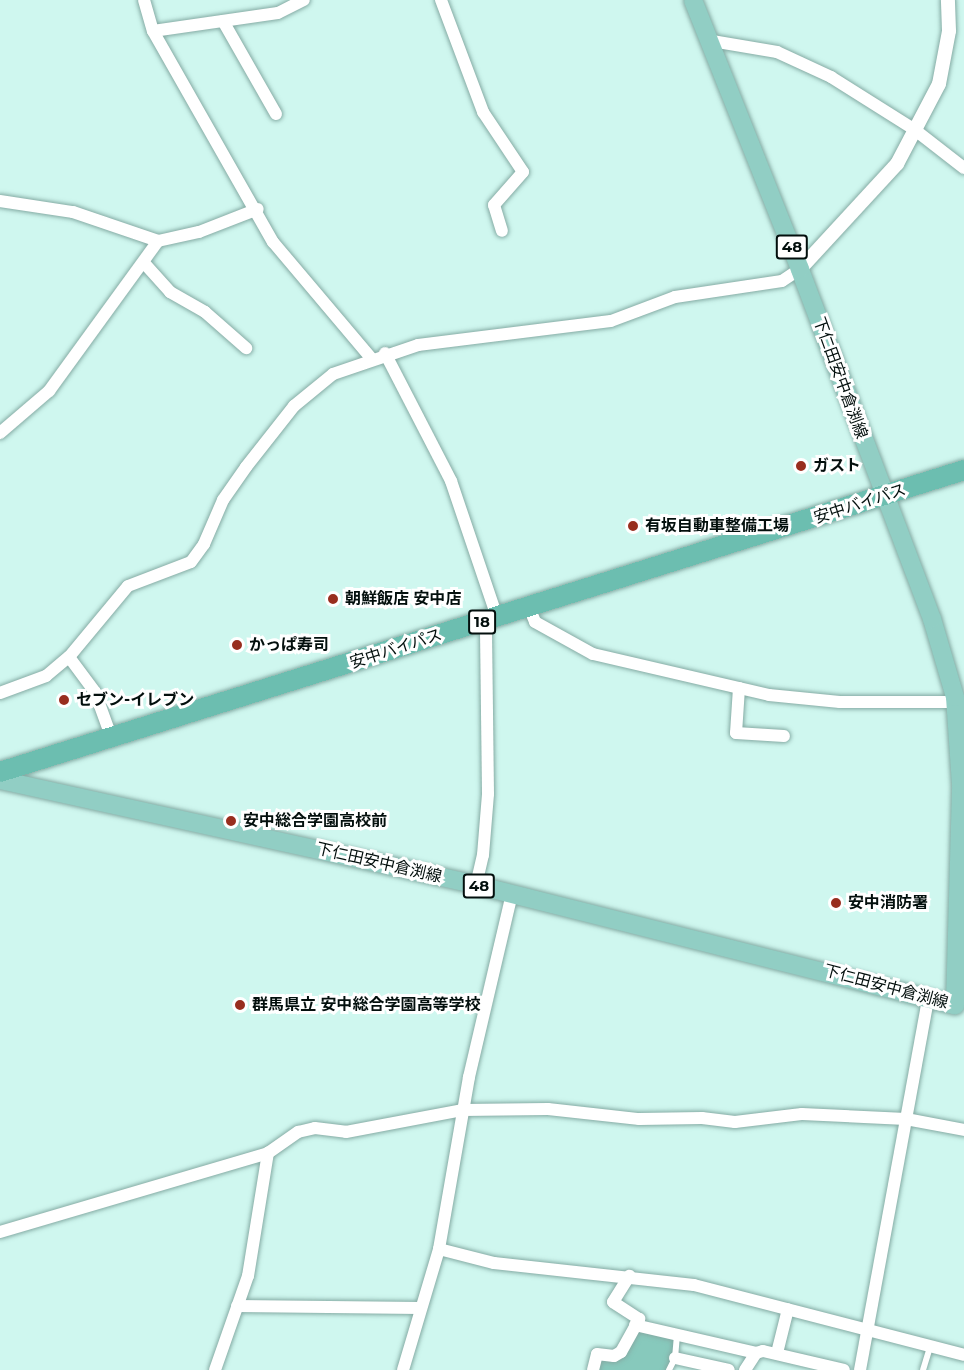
<!DOCTYPE html>
<html>
<head>
<meta charset="utf-8">
<style>
  body { margin:0 }
  #map { position:relative; width:964px; height:1370px; overflow:hidden; background:#cff7ef; font-family:Montserrat,"Noto Sans JP",sans-serif }
  div>[style] { position:absolute }
  .green>* { inset:0; background:#87c9bc }
  .roads { filter:drop-shadow(0 0 2px #85aba4) drop-shadow(0 0 2px #85aba4) }
  .service>* { height:6px; margin:-3px; padding:0 3px; transform-origin:3px; border-radius:3px; background:#fff }
  .minor>* { height:12px; margin:-6px; padding:0 6px; transform-origin:6px; border-radius:6px; background:#fff }
  .tertiary>* { height:14px; margin:-7px; padding:0 7px; transform-origin:7px; border-radius:7px; background:#fff }
  .primary>* { height:18px; margin:-9px; padding:0 9px; transform-origin:9px; border-radius:9px; background:#91cec4 }
  .trunk>* { height:20px; margin:-10px; padding:0 10px; transform-origin:10px; border-radius:10px; background:#6cbeb0 }
  .dots>* { width:16px; height:16px; translate:-50% -50%; box-sizing:border-box; border:3px solid #fff; border-radius:50% }
  span { translate:-50% -50%; white-space:nowrap; text-align:center; line-height:1.15; -webkit-text-stroke:6px #fff; paint-order:stroke }
  .shield-label span { padding:2px 4px; background:#fff; border:2px solid; border-radius:4px; -webkit-text-stroke-width:0 }
  .shield-label { font-size:15px; color:#030f0d; font-weight:700 }
  .street-label { font-size:16px; color:#030f0d }
  .poi-label { font-size:16px; color:#030f0d; font-weight:700 }
  .left { translate:0 -50%; text-align:left }
</style>
</head>
<body>
<div id="map">
  <div class="green">
    <div style="clip-path:polygon(637px 1330px,675px 1338px,672px 1360px,666px 1370px,597px 1370px,600px 1360px,607px 1361px)"></div>
  </div>
  <div class="roads">
    <div class="service">
      <div style="left:669px;top:1370px;width:13px;rotate:-63deg"></div>
      <div style="left:675px;top:1358px;width:24px;rotate:-85deg"></div>
      <div style="left:923px;top:1370px;width:24px;rotate:-73deg"></div>
    </div>
    <div class="minor">
      <div style="left:144px;top:0;width:32px;rotate:74deg"></div>
      <div style="left:153px;top:31px;width:243px;rotate:60.4deg"></div>
      <div style="left:273px;top:242px;width:153px;rotate:49.8deg"></div>
      <div style="left:441px;top:0;width:120px;rotate:69.4deg"></div>
      <div style="left:483px;top:112px;width:72px;rotate:56.3deg"></div>
      <div style="left:523px;top:172px;width:44px;rotate:131.3deg"></div>
      <div style="left:494px;top:205px;width:27px;rotate:73deg"></div>
      <div style="left:223px;top:21px;width:107px;rotate:60.3deg"></div>
      <div style="left:153px;top:31px;width:126px;rotate:-8.2deg"></div>
      <div style="left:278px;top:13px;width:29px;rotate:-27deg"></div>
      <div style="left:712px;top:41px;width:66px;rotate:9.6deg"></div>
      <div style="left:777px;top:52px;width:60px;rotate:24.8deg"></div>
      <div style="left:831px;top:77px;width:99px;rotate:32.2deg"></div>
      <div style="left:915px;top:130px;width:62px;rotate:37.8deg"></div>
      <div style="left:0;top:201px;width:74px;rotate:8.6deg"></div>
      <div style="left:73px;top:212px;width:90px;rotate:18.8deg"></div>
      <div style="left:158px;top:241px;width:42px;rotate:-12.4deg"></div>
      <div style="left:199px;top:232px;width:63px;rotate:-21.3deg"></div>
      <div style="left:145px;top:264px;width:38px;rotate:48deg"></div>
      <div style="left:170px;top:292px;width:40px;rotate:29.7deg"></div>
      <div style="left:205px;top:312px;width:55px;rotate:41.3deg"></div>
      <div style="left:385px;top:353px;width:144px;rotate:62.7deg"></div>
      <div style="left:451px;top:481px;width:144px;rotate:71.3deg"></div>
      <div style="left:0;top:433px;width:65px;rotate:-40.6deg"></div>
      <div style="left:49px;top:391px;width:185px;rotate:-54deg"></div>
      <div style="left:529px;top:607px;width:16px;rotate:68deg"></div>
      <div style="left:535px;top:622px;width:66px;rotate:28.9deg"></div>
      <div style="left:593px;top:654px;width:181px;rotate:13.1deg"></div>
      <div style="left:769px;top:695px;width:71px;rotate:5.6deg"></div>
      <div style="left:840px;top:702px;width:116px"></div>
      <div style="left:69px;top:657px;width:44px;rotate:53.4deg"></div>
      <div style="left:95px;top:692px;width:50px;rotate:70.1deg"></div>
      <div style="left:739px;top:688px;width:45px;rotate:93.8deg"></div>
      <div style="left:736px;top:733px;width:48px;rotate:3.6deg"></div>
      <div style="left:0;top:693px;width:49px;rotate:-20.3deg"></div>
      <div style="left:46px;top:676px;width:30px;rotate:-40deg"></div>
      <div style="left:69px;top:657px;width:92px;rotate:-50.3deg"></div>
      <div style="left:128px;top:586px;width:67px;rotate:-20.9deg"></div>
      <div style="left:191px;top:562px;width:22px;rotate:-54deg"></div>
      <div style="left:204px;top:544px;width:48px;rotate:-66.6deg"></div>
      <div style="left:223px;top:500px;width:40px;rotate:-55.1deg"></div>
      <div style="left:246px;top:467px;width:78px;rotate:-51.8deg"></div>
      <div style="left:294px;top:406px;width:50px;rotate:-39.4deg"></div>
      <div style="left:333px;top:374px;width:90px;rotate:-18.8deg"></div>
      <div style="left:418px;top:345px;width:194px;rotate:-7.1deg"></div>
      <div style="left:611px;top:321px;width:68px;rotate:-20.6deg"></div>
      <div style="left:675px;top:297px;width:108px;rotate:-8.5deg"></div>
      <div style="left:782px;top:281px;width:22px;rotate:-34deg"></div>
      <div style="left:476px;top:885px;width:31px;rotate:-77deg"></div>
      <div style="left:483px;top:855px;width:61px;rotate:-85.3deg"></div>
      <div style="left:488px;top:794px;width:174px;rotate:-90.7deg"></div>
      <div style="left:0;top:1232px;width:279px;rotate:-16.4deg"></div>
      <div style="left:268px;top:1153px;width:37px;rotate:-35deg"></div>
      <div style="left:298px;top:1132px;width:17px;rotate:-13deg"></div>
      <div style="left:315px;top:1128px;width:31px;rotate:7deg"></div>
      <div style="left:346px;top:1132px;width:118px;rotate:-10.7deg"></div>
      <div style="left:462px;top:1110px;width:86px;rotate:-0.7deg"></div>
      <div style="left:548px;top:1109px;width:92px;rotate:6.3deg"></div>
      <div style="left:639px;top:1119px;width:63px;rotate:-0.9deg"></div>
      <div style="left:702px;top:1118px;width:33px;rotate:7deg"></div>
      <div style="left:735px;top:1122px;width:67px;rotate:-6.8deg"></div>
      <div style="left:802px;top:1114px;width:104px;rotate:2.8deg"></div>
      <div style="left:906px;top:1119px;width:59px;rotate:10.7deg"></div>
      <div style="left:439px;top:1249px;width:57px;rotate:14.3deg"></div>
      <div style="left:494px;top:1263px;width:201px;rotate:6.3deg"></div>
      <div style="left:694px;top:1285px;width:279px;rotate:14.5deg"></div>
      <div style="left:237px;top:1306px;width:183px;rotate:0.6deg"></div>
      <div style="left:635px;top:1325px;width:124px;rotate:13deg"></div>
      <div style="left:777px;top:1353px;width:45px;rotate:-76deg"></div>
      <div style="left:675px;top:1358px;width:55px;rotate:12.5deg"></div>
      <div style="left:215px;top:1370px;width:100px;rotate:-70.7deg"></div>
      <div style="left:248px;top:1276px;width:125px;rotate:-80.8deg"></div>
      <div style="left:403px;top:1370px;width:126px;rotate:-73.4deg"></div>
      <div style="left:439px;top:1249px;width:175px;rotate:-80.1deg"></div>
      <div style="left:469px;top:1077px;width:188px;rotate:-76.8deg"></div>
      <div style="left:593px;top:1370px;width:16px;rotate:-76deg"></div>
      <div style="left:597px;top:1354px;width:17px;rotate:7deg"></div>
      <div style="left:614px;top:1356px;width:8px;rotate:-30deg"></div>
      <div style="left:621px;top:1352px;width:38px;rotate:-61deg"></div>
      <div style="left:639px;top:1319px;width:31px;rotate:-147deg"></div>
      <div style="left:613px;top:1302px;width:31px;rotate:-58deg"></div>
      <div style="left:745px;top:1370px;width:20px;rotate:-57deg"></div>
      <div style="left:756px;top:1353px;width:7px;rotate:-16deg"></div>
      <div style="left:763px;top:1351px;width:83px;rotate:13.2deg"></div>
      <div style="left:860px;top:1370px;width:378px;rotate:-79.6deg"></div>
    </div>
    <div class="tertiary">
      <div style="left:800px;top:269px;width:143px;rotate:-47.3deg"></div>
      <div style="left:897px;top:164px;width:90px;rotate:-62.3deg"></div>
      <div style="left:939px;top:84px;width:54px;rotate:-79.3deg"></div>
      <div style="left:949px;top:31px;width:31px;rotate:-92deg"></div>
    </div>
    <div class="primary">
      <div style="left:0;top:780px;width:487px;rotate:12.4deg"></div>
      <div style="left:476px;top:885px;width:494px;rotate:14.1deg"></div>
      <div style="left:955px;top:1005px;width:220px;rotate:-88.4deg"></div>
      <div style="left:961px;top:785px;width:88px;rotate:-93.9deg"></div>
      <div style="left:955px;top:697px;width:81px;rotate:-106.4deg"></div>
      <div style="left:932px;top:619px;width:374px;rotate:-110.7deg"></div>
      <div style="left:800px;top:269px;width:289px;rotate:-111.7deg"></div>
    </div>
    <div class="trunk">
      <div style="left:0;top:772px;width:1010px;rotate:-17.39deg"></div>
    </div>
  </div>
  <div class="dots">
    <div style="left:801px;top:466px;background:#982e1e"></div>
    <div style="left:633px;top:526px;background:#982e1e"></div>
    <div style="left:333px;top:599px;background:#982e1e"></div>
    <div style="left:237px;top:645px;background:#982e1e"></div>
    <div style="left:64px;top:700px;background:#982e1e"></div>
    <div style="left:231px;top:821px;background:#982e1e"></div>
    <div style="left:836px;top:903px;background:#982e1e"></div>
    <div style="left:240px;top:1005px;background:#982e1e"></div>
  </div>
  <div class="shield-label">
    <span style="left:792px;top:247px">48</span>
    <span style="left:482px;top:622px">18</span>
    <span style="left:479px;top:886px">48</span>
  </div>
  <div class="street-label">
    <span style="left:840px;top:378px;rotate:70deg">下仁田安中倉渕線</span>
    <span style="left:860px;top:504px;rotate:-18deg">安中バイパス</span>
    <span style="left:396px;top:649px;rotate:-18deg">安中バイパス</span>
    <span style="left:379px;top:863px;rotate:13deg">下仁田安中倉渕線</span>
    <span style="left:886px;top:987px;rotate:15deg">下仁田安中倉渕線</span>
  </div>
  <div class="poi-label">
    <span class="left" style="left:813px;top:466px">ガスト</span>
    <span class="left" style="left:645px;top:526px">有坂自動車整備工場</span>
    <span class="left" style="left:345px;top:599px">朝鮮飯店 安中店</span>
    <span class="left" style="left:249px;top:645px">かっぱ寿司</span>
    <span class="left" style="left:76px;top:700px">セブン-イレブン</span>
    <span class="left" style="left:243px;top:821px">安中総合学園高校前</span>
    <span class="left" style="left:848px;top:903px">安中消防署</span>
    <span class="left" style="left:252px;top:1005px">群馬県立 安中総合学園高等学校</span>
  </div>
</div>
</body>
</html>
